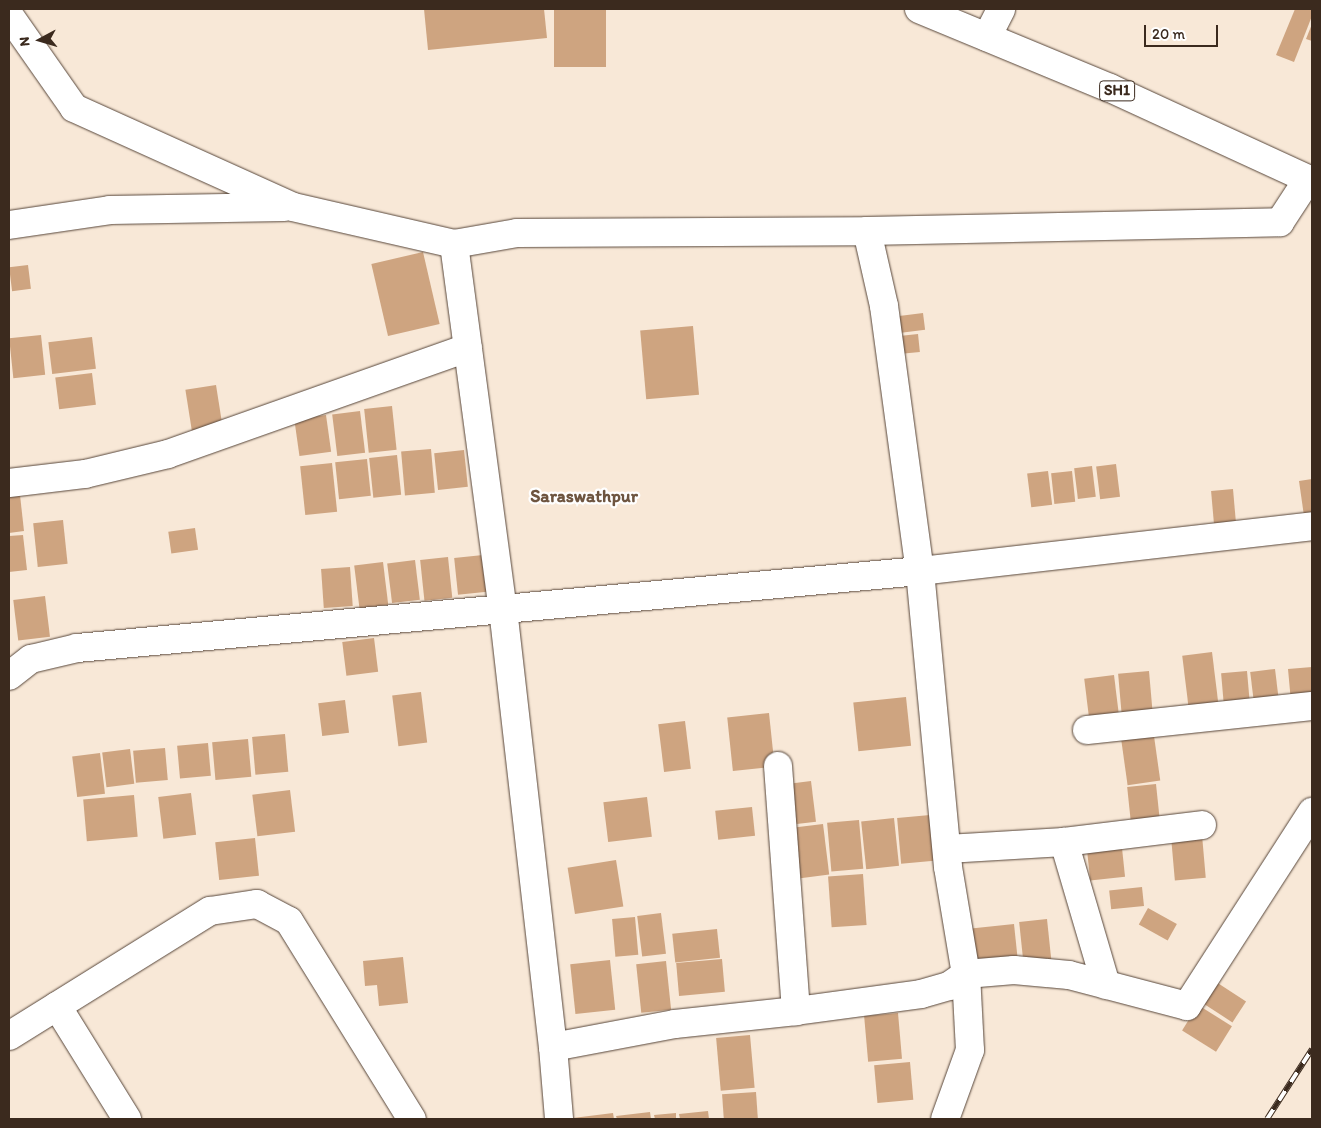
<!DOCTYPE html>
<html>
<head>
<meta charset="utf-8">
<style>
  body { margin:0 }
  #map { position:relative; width:1321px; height:1128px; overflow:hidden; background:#f8e8d7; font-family:Itim,sans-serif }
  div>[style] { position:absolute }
  .building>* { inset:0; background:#cea480; transform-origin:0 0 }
  .roads { filter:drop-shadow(0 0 1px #57463a) drop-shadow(0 0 1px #57463a) }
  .street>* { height:28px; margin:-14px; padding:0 14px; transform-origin:14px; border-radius:14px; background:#fff }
  .secondary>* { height:28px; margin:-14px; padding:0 14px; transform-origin:14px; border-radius:14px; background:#fff }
  .primary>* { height:28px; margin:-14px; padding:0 14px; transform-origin:14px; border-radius:14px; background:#fff }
  .rail>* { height:5.5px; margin-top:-2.75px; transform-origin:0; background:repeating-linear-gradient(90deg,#fff 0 11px,#3b2a1e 0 22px); box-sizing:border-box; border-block:1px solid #3b2a1e }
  span { translate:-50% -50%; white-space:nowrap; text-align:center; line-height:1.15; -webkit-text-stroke:4.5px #fff; paint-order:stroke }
  .shield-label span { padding:1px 4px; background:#fff; border:1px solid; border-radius:4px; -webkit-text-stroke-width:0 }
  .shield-label { font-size:15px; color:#3b2a1e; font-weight:700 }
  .neighbourhood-label { font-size:18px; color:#6e5540; font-weight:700 }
  .frame { position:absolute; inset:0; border:10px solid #3b2a1e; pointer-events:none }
  .north { position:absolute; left:15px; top:15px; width:50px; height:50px; -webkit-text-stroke:4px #fff; paint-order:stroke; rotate:264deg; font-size:14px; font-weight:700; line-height:20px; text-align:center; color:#3b2a1e }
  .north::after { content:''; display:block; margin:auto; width:18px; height:22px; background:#3b2a1e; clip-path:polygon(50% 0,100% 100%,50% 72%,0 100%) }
  .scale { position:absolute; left:1144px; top:25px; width:74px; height:22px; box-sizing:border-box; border:2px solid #3b2a1e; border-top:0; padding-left:6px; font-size:15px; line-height:18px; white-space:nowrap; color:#3b2a1e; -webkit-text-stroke:4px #fff; paint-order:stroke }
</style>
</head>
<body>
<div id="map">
  <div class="building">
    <div style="clip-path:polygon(424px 9px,544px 9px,547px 38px,428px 50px)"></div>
    <div style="left:554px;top:9px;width:52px;height:58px"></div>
    <div style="clip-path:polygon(1295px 9px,1312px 9px,1312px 16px,1294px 62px,1276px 55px)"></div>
    <div style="clip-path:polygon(1312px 24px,1312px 41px,1306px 39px)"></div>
    <div style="left:423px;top:252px;width:74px;height:53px;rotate:77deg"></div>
    <div style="left:28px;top:265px;width:24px;height:19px;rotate:83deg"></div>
    <div style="left:923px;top:313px;width:17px;height:26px;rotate:83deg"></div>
    <div style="left:693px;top:326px;width:69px;height:53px;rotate:85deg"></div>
    <div style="left:918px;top:334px;width:18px;height:21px;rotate:84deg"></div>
    <div style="left:41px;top:335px;width:40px;height:32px;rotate:84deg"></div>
    <div style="left:92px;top:337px;width:32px;height:44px;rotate:83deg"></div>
    <div style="left:92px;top:373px;width:32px;height:37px;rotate:83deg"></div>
    <div style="left:216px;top:385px;width:43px;height:31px;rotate:81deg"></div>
    <div style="left:392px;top:406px;width:44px;height:28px;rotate:84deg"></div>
    <div style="left:360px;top:411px;width:42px;height:28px;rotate:83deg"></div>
    <div style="left:326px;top:415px;width:37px;height:32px;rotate:82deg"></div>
    <div style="left:431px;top:449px;width:44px;height:30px;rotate:85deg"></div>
    <div style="left:464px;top:450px;width:37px;height:30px;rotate:84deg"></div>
    <div style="left:397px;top:455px;width:40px;height:28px;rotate:84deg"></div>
    <div style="left:367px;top:459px;width:37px;height:32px;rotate:84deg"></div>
    <div style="left:332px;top:463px;width:49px;height:32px;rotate:84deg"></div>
    <div style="left:1116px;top:464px;width:33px;height:20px;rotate:83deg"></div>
    <div style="left:1092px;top:466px;width:31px;height:18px;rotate:83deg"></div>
    <div style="left:1048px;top:471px;width:34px;height:21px;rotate:83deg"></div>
    <div style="left:1072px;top:471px;width:31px;height:21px;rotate:84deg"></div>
    <div style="clip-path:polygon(1312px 479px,1312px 515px,1304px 516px,1299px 481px)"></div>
    <div style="left:1233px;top:489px;width:34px;height:22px;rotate:85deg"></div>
    <div style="clip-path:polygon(20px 495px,24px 531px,9px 533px,9px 496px)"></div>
    <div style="left:63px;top:520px;width:44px;height:30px;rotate:84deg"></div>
    <div style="left:195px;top:528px;width:22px;height:27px;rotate:82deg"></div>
    <div style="clip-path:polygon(23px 535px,27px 570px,9px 572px,9px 536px)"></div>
    <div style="left:483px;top:555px;width:37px;height:29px;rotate:84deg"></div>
    <div style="left:448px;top:557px;width:41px;height:28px;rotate:84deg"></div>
    <div style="left:415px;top:560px;width:40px;height:28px;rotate:83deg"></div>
    <div style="left:383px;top:562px;width:43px;height:29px;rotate:83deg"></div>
    <div style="left:350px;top:567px;width:39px;height:29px;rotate:86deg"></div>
    <div style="left:45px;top:596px;width:41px;height:32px;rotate:83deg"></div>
    <div style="left:374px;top:638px;width:34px;height:32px;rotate:83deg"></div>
    <div style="left:1212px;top:652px;width:57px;height:30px;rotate:83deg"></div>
    <div style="clip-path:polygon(1312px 667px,1312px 699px,1291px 702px,1288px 669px)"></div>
    <div style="left:1275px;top:669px;width:33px;height:25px;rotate:83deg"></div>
    <div style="left:1149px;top:671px;width:42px;height:31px;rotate:85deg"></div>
    <div style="left:1247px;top:671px;width:35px;height:26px;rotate:85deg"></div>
    <div style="left:1114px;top:675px;width:42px;height:30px;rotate:83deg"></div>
    <div style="left:421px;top:692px;width:51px;height:29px;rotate:83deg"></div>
    <div style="left:906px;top:697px;width:49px;height:53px;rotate:84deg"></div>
    <div style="left:345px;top:700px;width:33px;height:27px;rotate:83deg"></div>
    <div style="left:769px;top:713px;width:54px;height:42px;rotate:84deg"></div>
    <div style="left:685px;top:721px;width:48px;height:27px;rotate:83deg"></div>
    <div style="left:285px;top:734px;width:38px;height:33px;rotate:85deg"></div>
    <div style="left:1154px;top:736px;width:45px;height:33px;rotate:82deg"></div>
    <div style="left:248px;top:739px;width:38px;height:36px;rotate:85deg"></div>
    <div style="left:208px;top:743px;width:33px;height:31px;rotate:85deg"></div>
    <div style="left:165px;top:748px;width:32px;height:32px;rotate:85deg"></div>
    <div style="left:130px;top:749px;width:35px;height:28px;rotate:83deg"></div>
    <div style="left:100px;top:753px;width:41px;height:28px;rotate:83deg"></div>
    <div style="left:811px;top:781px;width:41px;height:26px;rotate:83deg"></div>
    <div style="left:1156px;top:784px;width:39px;height:29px;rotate:84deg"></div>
    <div style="left:290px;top:790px;width:42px;height:38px;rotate:83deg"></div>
    <div style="left:191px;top:793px;width:42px;height:33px;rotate:83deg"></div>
    <div style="left:134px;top:795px;width:42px;height:51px;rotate:85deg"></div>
    <div style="left:647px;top:797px;width:40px;height:44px;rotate:83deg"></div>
    <div style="left:752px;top:807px;width:29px;height:37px;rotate:84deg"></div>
    <div style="left:930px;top:815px;width:46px;height:33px;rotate:85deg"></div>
    <div style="left:894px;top:818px;width:48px;height:33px;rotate:84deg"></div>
    <div style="left:859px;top:820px;width:49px;height:32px;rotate:85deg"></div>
    <div style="left:823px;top:824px;width:51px;height:31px;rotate:83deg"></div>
    <div style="left:1202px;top:835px;width:43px;height:31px;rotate:85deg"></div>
    <div style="left:255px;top:838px;width:38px;height:40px;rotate:84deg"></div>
    <div style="left:1122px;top:848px;width:29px;height:35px;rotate:84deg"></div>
    <div style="left:616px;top:860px;width:47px;height:49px;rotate:81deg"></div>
    <div style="left:863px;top:874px;width:51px;height:35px;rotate:86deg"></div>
    <div style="left:1142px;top:887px;width:19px;height:33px;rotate:84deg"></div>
    <div style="left:1148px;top:908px;width:33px;height:19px;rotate:29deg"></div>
    <div style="left:661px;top:913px;width:41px;height:24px;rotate:83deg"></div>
    <div style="left:635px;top:917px;width:38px;height:23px;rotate:85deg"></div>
    <div style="left:1047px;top:919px;width:41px;height:28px;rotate:84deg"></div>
    <div style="left:1014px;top:924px;width:36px;height:43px;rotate:84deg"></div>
    <div style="left:717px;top:929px;width:29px;height:45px;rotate:84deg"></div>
    <div style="clip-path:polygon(403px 957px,408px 1003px,379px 1006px,377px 985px,365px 986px,363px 961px)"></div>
    <div style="left:722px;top:959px;width:33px;height:46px;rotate:85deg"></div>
    <div style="left:610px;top:960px;width:50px;height:40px;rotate:84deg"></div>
    <div style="left:666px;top:961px;width:49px;height:30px;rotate:84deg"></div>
    <div style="left:1210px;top:978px;width:43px;height:25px;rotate:33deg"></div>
    <div style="left:1198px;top:1005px;width:40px;height:30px;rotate:32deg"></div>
    <div style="left:898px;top:1013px;width:46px;height:34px;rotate:85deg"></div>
    <div style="left:750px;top:1035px;width:53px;height:34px;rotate:85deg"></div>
    <div style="left:910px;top:1062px;width:38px;height:36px;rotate:85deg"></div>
    <div style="left:756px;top:1092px;width:27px;height:34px;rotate:86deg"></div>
    <div style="clip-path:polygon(708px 1111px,709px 1119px,680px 1119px,679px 1114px)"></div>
    <div style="clip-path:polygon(650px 1112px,651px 1119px,617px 1119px,616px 1116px)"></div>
    <div style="clip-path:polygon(613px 1113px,614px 1119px,573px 1119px,573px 1118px)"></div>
    <div style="clip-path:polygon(676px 1113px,676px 1119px,655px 1119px,654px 1115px)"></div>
  </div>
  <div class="roads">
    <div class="street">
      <div style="left:9px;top:15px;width:113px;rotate:55deg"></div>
      <div style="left:74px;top:108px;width:240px;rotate:24.3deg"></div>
      <div style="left:293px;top:207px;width:165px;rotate:12.9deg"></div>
      <div style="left:454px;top:244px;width:64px;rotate:-9.9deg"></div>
      <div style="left:517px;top:233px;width:350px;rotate:-0.3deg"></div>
      <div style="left:867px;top:231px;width:413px;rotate:-1.2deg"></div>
      <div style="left:1280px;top:222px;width:51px;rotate:-56.9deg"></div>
      <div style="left:987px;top:37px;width:31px;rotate:-63deg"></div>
      <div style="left:9px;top:225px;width:102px;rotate:-8.4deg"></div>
      <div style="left:110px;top:210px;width:174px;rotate:-1deg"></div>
      <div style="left:867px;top:231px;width:77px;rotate:77.2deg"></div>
      <div style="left:884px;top:306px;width:267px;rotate:82.3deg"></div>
      <div style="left:920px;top:571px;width:297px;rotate:84.6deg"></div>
      <div style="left:948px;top:867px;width:109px;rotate:80.5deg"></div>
      <div style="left:966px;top:974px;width:76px;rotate:87deg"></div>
      <div style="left:970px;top:1050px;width:73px;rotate:109.9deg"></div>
      <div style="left:454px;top:244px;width:368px;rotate:82.4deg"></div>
      <div style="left:503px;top:609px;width:441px;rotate:83.5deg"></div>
      <div style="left:553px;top:1047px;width:72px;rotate:85.2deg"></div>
      <div style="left:9px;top:483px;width:77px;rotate:-6.8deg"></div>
      <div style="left:85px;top:474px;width:85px;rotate:-13.5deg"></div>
      <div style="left:168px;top:454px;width:318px;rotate:-19.5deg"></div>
      <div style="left:1087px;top:730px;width:226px;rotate:-6.1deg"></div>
      <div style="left:778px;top:766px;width:246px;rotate:85.8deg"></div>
      <div style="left:1064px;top:842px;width:149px;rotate:73.6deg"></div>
      <div style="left:947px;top:849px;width:117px;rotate:-3.4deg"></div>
      <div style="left:1064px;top:842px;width:139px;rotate:-7deg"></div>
      <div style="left:57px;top:1006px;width:133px;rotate:58.2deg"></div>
      <div style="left:9px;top:1036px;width:237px;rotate:-31.9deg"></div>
      <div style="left:210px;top:911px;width:48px;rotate:-8.5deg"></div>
      <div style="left:257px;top:904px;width:36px;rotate:28deg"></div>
      <div style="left:289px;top:921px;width:233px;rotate:58.2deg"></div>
      <div style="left:553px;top:1047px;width:124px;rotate:-10.7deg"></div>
      <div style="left:675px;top:1024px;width:122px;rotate:-6.1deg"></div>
      <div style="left:796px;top:1011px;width:126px;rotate:-7.7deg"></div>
      <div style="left:921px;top:994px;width:29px;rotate:-16deg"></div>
      <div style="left:949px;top:986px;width:21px;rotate:-35deg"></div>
      <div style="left:966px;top:974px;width:48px;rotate:-4.8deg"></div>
      <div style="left:1014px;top:970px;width:55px;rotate:5.2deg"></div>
      <div style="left:1069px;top:975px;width:122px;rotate:14.7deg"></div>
      <div style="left:1187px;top:1006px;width:231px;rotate:-57.2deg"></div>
    </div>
    <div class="secondary">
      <div style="left:9px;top:676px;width:28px;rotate:-38deg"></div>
      <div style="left:31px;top:659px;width:47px;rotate:-13.4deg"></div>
      <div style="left:77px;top:648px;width:847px;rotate:-5.22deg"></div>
      <div style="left:920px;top:571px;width:395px;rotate:-6.5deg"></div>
    </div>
    <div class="primary">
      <div style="left:919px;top:9px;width:207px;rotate:22.5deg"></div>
      <div style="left:1110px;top:88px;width:222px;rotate:24.7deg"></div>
    </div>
  </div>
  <div class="rail">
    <div style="left:1267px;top:1119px;width:83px;rotate:-57.3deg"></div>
  </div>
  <div class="shield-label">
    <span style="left:1117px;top:91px">SH1</span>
  </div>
  <div class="neighbourhood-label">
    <span style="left:584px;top:496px">Saraswathpur</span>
  </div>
  <div class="frame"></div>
  <div class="north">N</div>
  <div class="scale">20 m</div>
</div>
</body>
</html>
